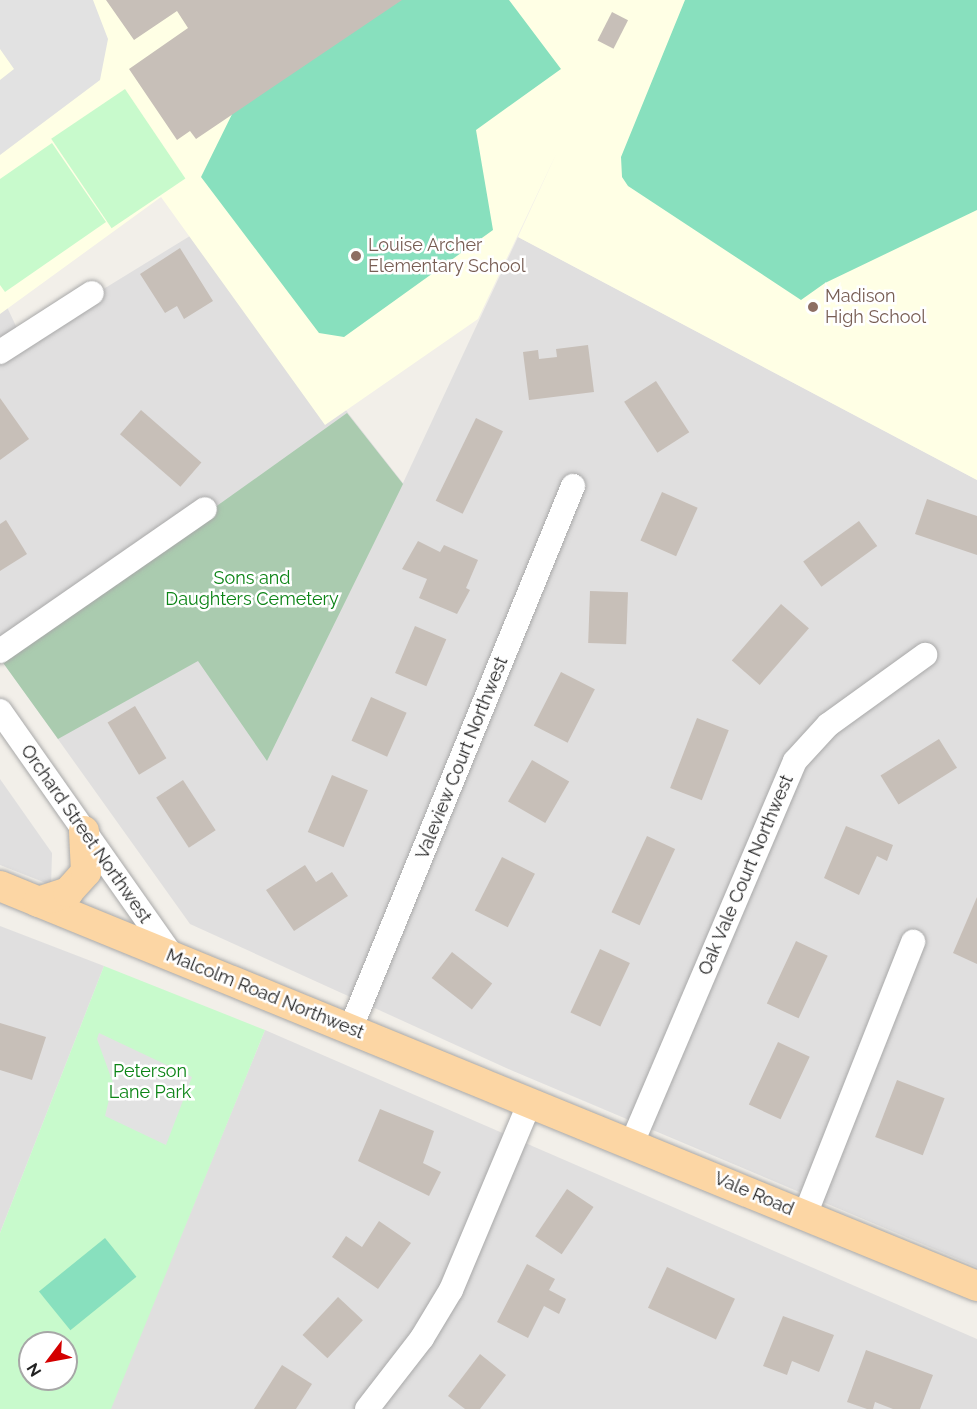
<!DOCTYPE html>
<html>
<head>
<meta charset="utf-8">
<style>
  body { margin:0 }
  #map { position:relative; width:977px; height:1409px; overflow:hidden; background:#f2efe9; font-family:Raleway,sans-serif }
  div>[style] { position:absolute }
  .residential>* { inset:0; background:#e0dfdf }
  .education>* { inset:0; background:#ffffe5 }
  .cemetery>* { inset:0; background:#aacbaf }
  .park>* { inset:0; background:#c8facc; transform-origin:0 0 }
  .pitch>* { inset:0; background:#88e0be; transform-origin:0 0 }
  .parking>* { inset:0; background:#e2e2e2 }
  .building>* { inset:0; background:#c7bfb8; transform-origin:0 0 }
  .roads { filter:drop-shadow(0 0 2px #a9a9a9) drop-shadow(0 0 2px #a9a9a9) }
  .minor>* { height:24px; margin:-12px; padding:0 12px; transform-origin:12px; border-radius:12px; background:#fff }
  .major>* { height:30px; margin:-15px; padding:0 15px; transform-origin:15px; border-radius:15px; background:#fcd6a4 }
  .dots>* { width:16px; height:16px; translate:-50% -50%; box-sizing:border-box; border:3px solid #fff; border-radius:50% }
  span { translate:-50% -50%; white-space:nowrap; text-align:center; line-height:1.15; -webkit-text-stroke:5px #fff; paint-order:stroke }
  .education-label { font-size:18px; color:#785e54 }
  .left { translate:0 -50%; text-align:left }
  .park-label { font-size:18px; color:#0c8416 }
  .street-label { font-size:18px; color:#222 }
  .north { position:absolute; left:18px; top:1331px; width:60px; height:60px; box-sizing:border-box; background:#fff; border:2px solid #a7a7a7; border-radius:50%; rotate:238deg; font-size:16px; font-weight:700; line-height:24px; text-align:center; color:#222 }
  .north::after { content:''; display:block; margin:auto; width:21px; height:27px; background:#d40000; clip-path:polygon(50% 0,100% 100%,50% 72%,0 100%) }
</style>
</head>
<body>
<div id="map">
  <div class="residential">
    <div style="clip-path:polygon(203px 228px,403px 483px,518px 237px,977px 480px,977px 1267px,513px 1071px,190px 924px,0 658px,0 292px,22px 339px)"></div>
    <div style="clip-path:polygon(0 779px,52px 853px,51px 885px,0 865px)"></div>
    <div style="clip-path:polygon(0 926px,104px 966px,0 1233px)"></div>
    <div style="clip-path:polygon(265px 1030px,977px 1339px,977px 1409px,110px 1409px)"></div>
  </div>
  <div class="education">
    <div style="clip-path:polygon(0 0,977px 0,977px 480px,518px 237px,558px 150px,478px 319px,325px 425px,161px 197px,0 314px)"></div>
  </div>
  <div class="cemetery">
    <div style="clip-path:polygon(347px 413px,403px 484px,267px 761px,198px 661px,58px 739px,1px 660px)"></div>
  </div>
  <div class="park">
    <div style="left:125px;top:89px;width:108px;height:89px;rotate:56deg"></div>
    <div style="clip-path:polygon(52px 143px,106px 222px,5px 292px,0 285px,0 179px)"></div>
    <div style="clip-path:polygon(evenodd,104px 966px,265px 1030px,111px 1409px,0 1409px,0 1233px,104px 966px,30px 1343px,66px 1343px,66px 1379px,30px 1379px,30px 1343px)"></div>
  </div>
  <div class="pitch">
    <div style="clip-path:polygon(274px 0,509px 0,561px 69px,476px 130px,493px 230px,344px 337px,319px 333px,201px 177px,243px 92px)"></div>
    <div style="clip-path:polygon(685px 0,977px 0,977px 210px,825px 283px,801px 300px,628px 186px,622px 177px,621px 157px)"></div>
    <div style="left:105px;top:1238px;width:50px;height:85px;rotate:51deg"></div>
  </div>
  <div class="parking">
    <div style="clip-path:polygon(0 0,93px 0,108px 39px,100px 80px,0 155px,0 80px,14px 69px,0 49px)"></div>
    <div style="clip-path:polygon(99px 1033px,192px 1077px,166px 1145px,105px 1116px,113px 1083px,97px 1039px)"></div>
  </div>
  <div class="building">
    <div style="clip-path:polygon(106px 0,402px 0,196px 139px,190px 131px,177px 140px,129px 69px,188px 28px,177px 11px,134px 40px)"></div>
    <div style="left:612px;top:12px;width:18px;height:32px;rotate:27deg"></div>
    <div style="clip-path:polygon(180px 248px,213px 301px,184px 319px,177px 306px,165px 313px,140px 274px)"></div>
    <div style="clip-path:polygon(588px 345px,594px 392px,529px 400px,523px 352px,538px 350px,539px 359px,557px 357px,556px 349px)"></div>
    <div style="left:656px;top:381px;width:61px;height:38px;rotate:57deg"></div>
    <div style="clip-path:polygon(0 398px,29px 439px,0 460px)"></div>
    <div style="left:141px;top:410px;width:80px;height:32px;rotate:41deg"></div>
    <div style="left:476px;top:418px;width:30px;height:92px;rotate:26deg"></div>
    <div style="left:662px;top:492px;width:39px;height:53px;rotate:24deg"></div>
    <div style="clip-path:polygon(927px 499px,977px 516px,977px 555px,915px 534px)"></div>
    <div style="clip-path:polygon(6px 520px,27px 554px,0 571px,0 524px)"></div>
    <div style="left:859px;top:521px;width:31px;height:69px;rotate:54deg"></div>
    <div style="clip-path:polygon(418px 541px,440px 552px,444px 545px,478px 560px,466px 588px,470px 590px,457px 614px,419px 598px,427px 579px,402px 569px)"></div>
    <div style="left:590px;top:591px;width:38px;height:52px;rotate:2deg"></div>
    <div style="left:781px;top:604px;width:37px;height:75px;rotate:41deg"></div>
    <div style="left:415px;top:626px;width:34px;height:51px;rotate:23deg"></div>
    <div style="left:561px;top:672px;width:38px;height:60px;rotate:27deg"></div>
    <div style="left:371px;top:697px;width:39px;height:48px;rotate:24deg"></div>
    <div style="left:135px;top:706px;width:61px;height:32px;rotate:59deg"></div>
    <div style="left:697px;top:718px;width:34px;height:75px;rotate:21deg"></div>
    <div style="left:939px;top:739px;width:34px;height:69px;rotate:58deg"></div>
    <div style="left:532px;top:760px;width:43px;height:48px;rotate:30deg"></div>
    <div style="left:332px;top:775px;width:39px;height:62px;rotate:23deg"></div>
    <div style="left:183px;top:780px;width:60px;height:32px;rotate:57deg"></div>
    <div style="clip-path:polygon(846px 826px,893px 845px,887px 861px,877px 856px,859px 895px,824px 878px)"></div>
    <div style="left:647px;top:836px;width:31px;height:84px;rotate:25deg"></div>
    <div style="left:502px;top:857px;width:37px;height:60px;rotate:27deg"></div>
    <div style="clip-path:polygon(305px 865px,316px 882px,332px 872px,348px 896px,294px 931px,266px 890px)"></div>
    <div style="clip-path:polygon(977px 897px,977px 964px,953px 953px)"></div>
    <div style="left:796px;top:941px;width:35px;height:69px;rotate:25deg"></div>
    <div style="left:600px;top:949px;width:33px;height:70px;rotate:25deg"></div>
    <div style="left:452px;top:952px;width:51px;height:33px;rotate:38deg"></div>
    <div style="clip-path:polygon(0 1023px,46px 1037px,32px 1080px,0 1070px)"></div>
    <div style="left:778px;top:1042px;width:35px;height:69px;rotate:25deg"></div>
    <div style="left:897px;top:1080px;width:51px;height:61px;rotate:21deg"></div>
    <div style="clip-path:polygon(380px 1109px,434px 1131px,423px 1163px,441px 1172px,429px 1196px,358px 1161px)"></div>
    <div style="left:567px;top:1189px;width:32px;height:57px;rotate:34deg"></div>
    <div style="clip-path:polygon(379px 1221px,411px 1243px,378px 1289px,332px 1257px,346px 1236px,362px 1247px)"></div>
    <div style="clip-path:polygon(527px 1264px,555px 1279px,549px 1290px,566px 1299px,559px 1314px,544px 1306px,528px 1338px,497px 1322px)"></div>
    <div style="left:667px;top:1267px;width:75px;height:45px;rotate:25deg"></div>
    <div style="left:338px;top:1297px;width:34px;height:52px;rotate:43deg"></div>
    <div style="clip-path:polygon(783px 1316px,834px 1335px,819px 1372px,792px 1361px,787px 1375px,763px 1366px)"></div>
    <div style="clip-path:polygon(866px 1350px,933px 1375px,920px 1409px,893px 1409px,875px 1402px,873px 1409px,867px 1409px,847px 1402px)"></div>
    <div style="clip-path:polygon(480px 1354px,506px 1375px,480px 1409px,465px 1409px,448px 1396px)"></div>
    <div style="clip-path:polygon(282px 1365px,312px 1384px,296px 1409px,254px 1409px)"></div>
  </div>
  <div class="roads">
    <div class="minor">
      <div style="left:0;top:352px;width:109px;rotate:-32.7deg"></div>
      <div style="left:0;top:651px;width:249px;rotate:-34.7deg"></div>
      <div style="left:0;top:711px;width:299px;rotate:54.9deg"></div>
      <div style="left:350px;top:1030px;width:588px;rotate:-67.71deg"></div>
      <div style="left:632px;top:1143px;width:415px;rotate:-66.9deg"></div>
      <div style="left:795px;top:761px;width:49px;rotate:-47.5deg"></div>
      <div style="left:828px;top:725px;width:120px;rotate:-35.8deg"></div>
      <div style="left:805px;top:1215px;width:294px;rotate:-68.4deg"></div>
      <div style="left:367px;top:1409px;width:90px;rotate:-52.2deg"></div>
      <div style="left:422px;top:1338px;width:56px;rotate:-58.9deg"></div>
      <div style="left:451px;top:1290px;width:204px;rotate:-67.2deg"></div>
    </div>
    <div class="major">
      <div style="left:0;top:886px;width:1056px;rotate:22.27deg"></div>
      <div style="left:38px;top:902px;width:32px;rotate:-18deg"></div>
      <div style="left:68px;top:892px;width:27px;rotate:-48deg"></div>
      <div style="left:86px;top:872px;width:41px;rotate:-92.8deg"></div>
    </div>
  </div>
  <div class="dots">
    <div style="left:356px;top:256px;background:#8d6e63"></div>
    <div style="left:813px;top:307px;background:#8d6e63"></div>
  </div>
  <div class="education-label">
    <span class="left" style="left:368px;top:256px">Louise Archer<br>Elementary School</span>
    <span class="left" style="left:825px;top:307px">Madison<br>High School</span>
  </div>
  <div class="park-label">
    <span style="left:252px;top:589px">Sons and<br>Daughters Cemetery</span>
    <span style="left:150px;top:1082px">Peterson<br>Lane Park</span>
  </div>
  <div class="street-label">
    <span style="left:462px;top:758px;rotate:-68deg">Valeview Court Northwest</span>
    <span style="left:86px;top:834px;rotate:55deg">Orchard Street Northwest</span>
    <span style="left:746px;top:875px;rotate:-67deg">Oak Vale Court Northwest</span>
    <span style="left:265px;top:994px;rotate:22deg">Malcolm Road Northwest</span>
    <span style="left:754px;top:1194px;rotate:23deg">Vale Road</span>
  </div>
  <div class="north">N</div>
</div>
</body>
</html>
